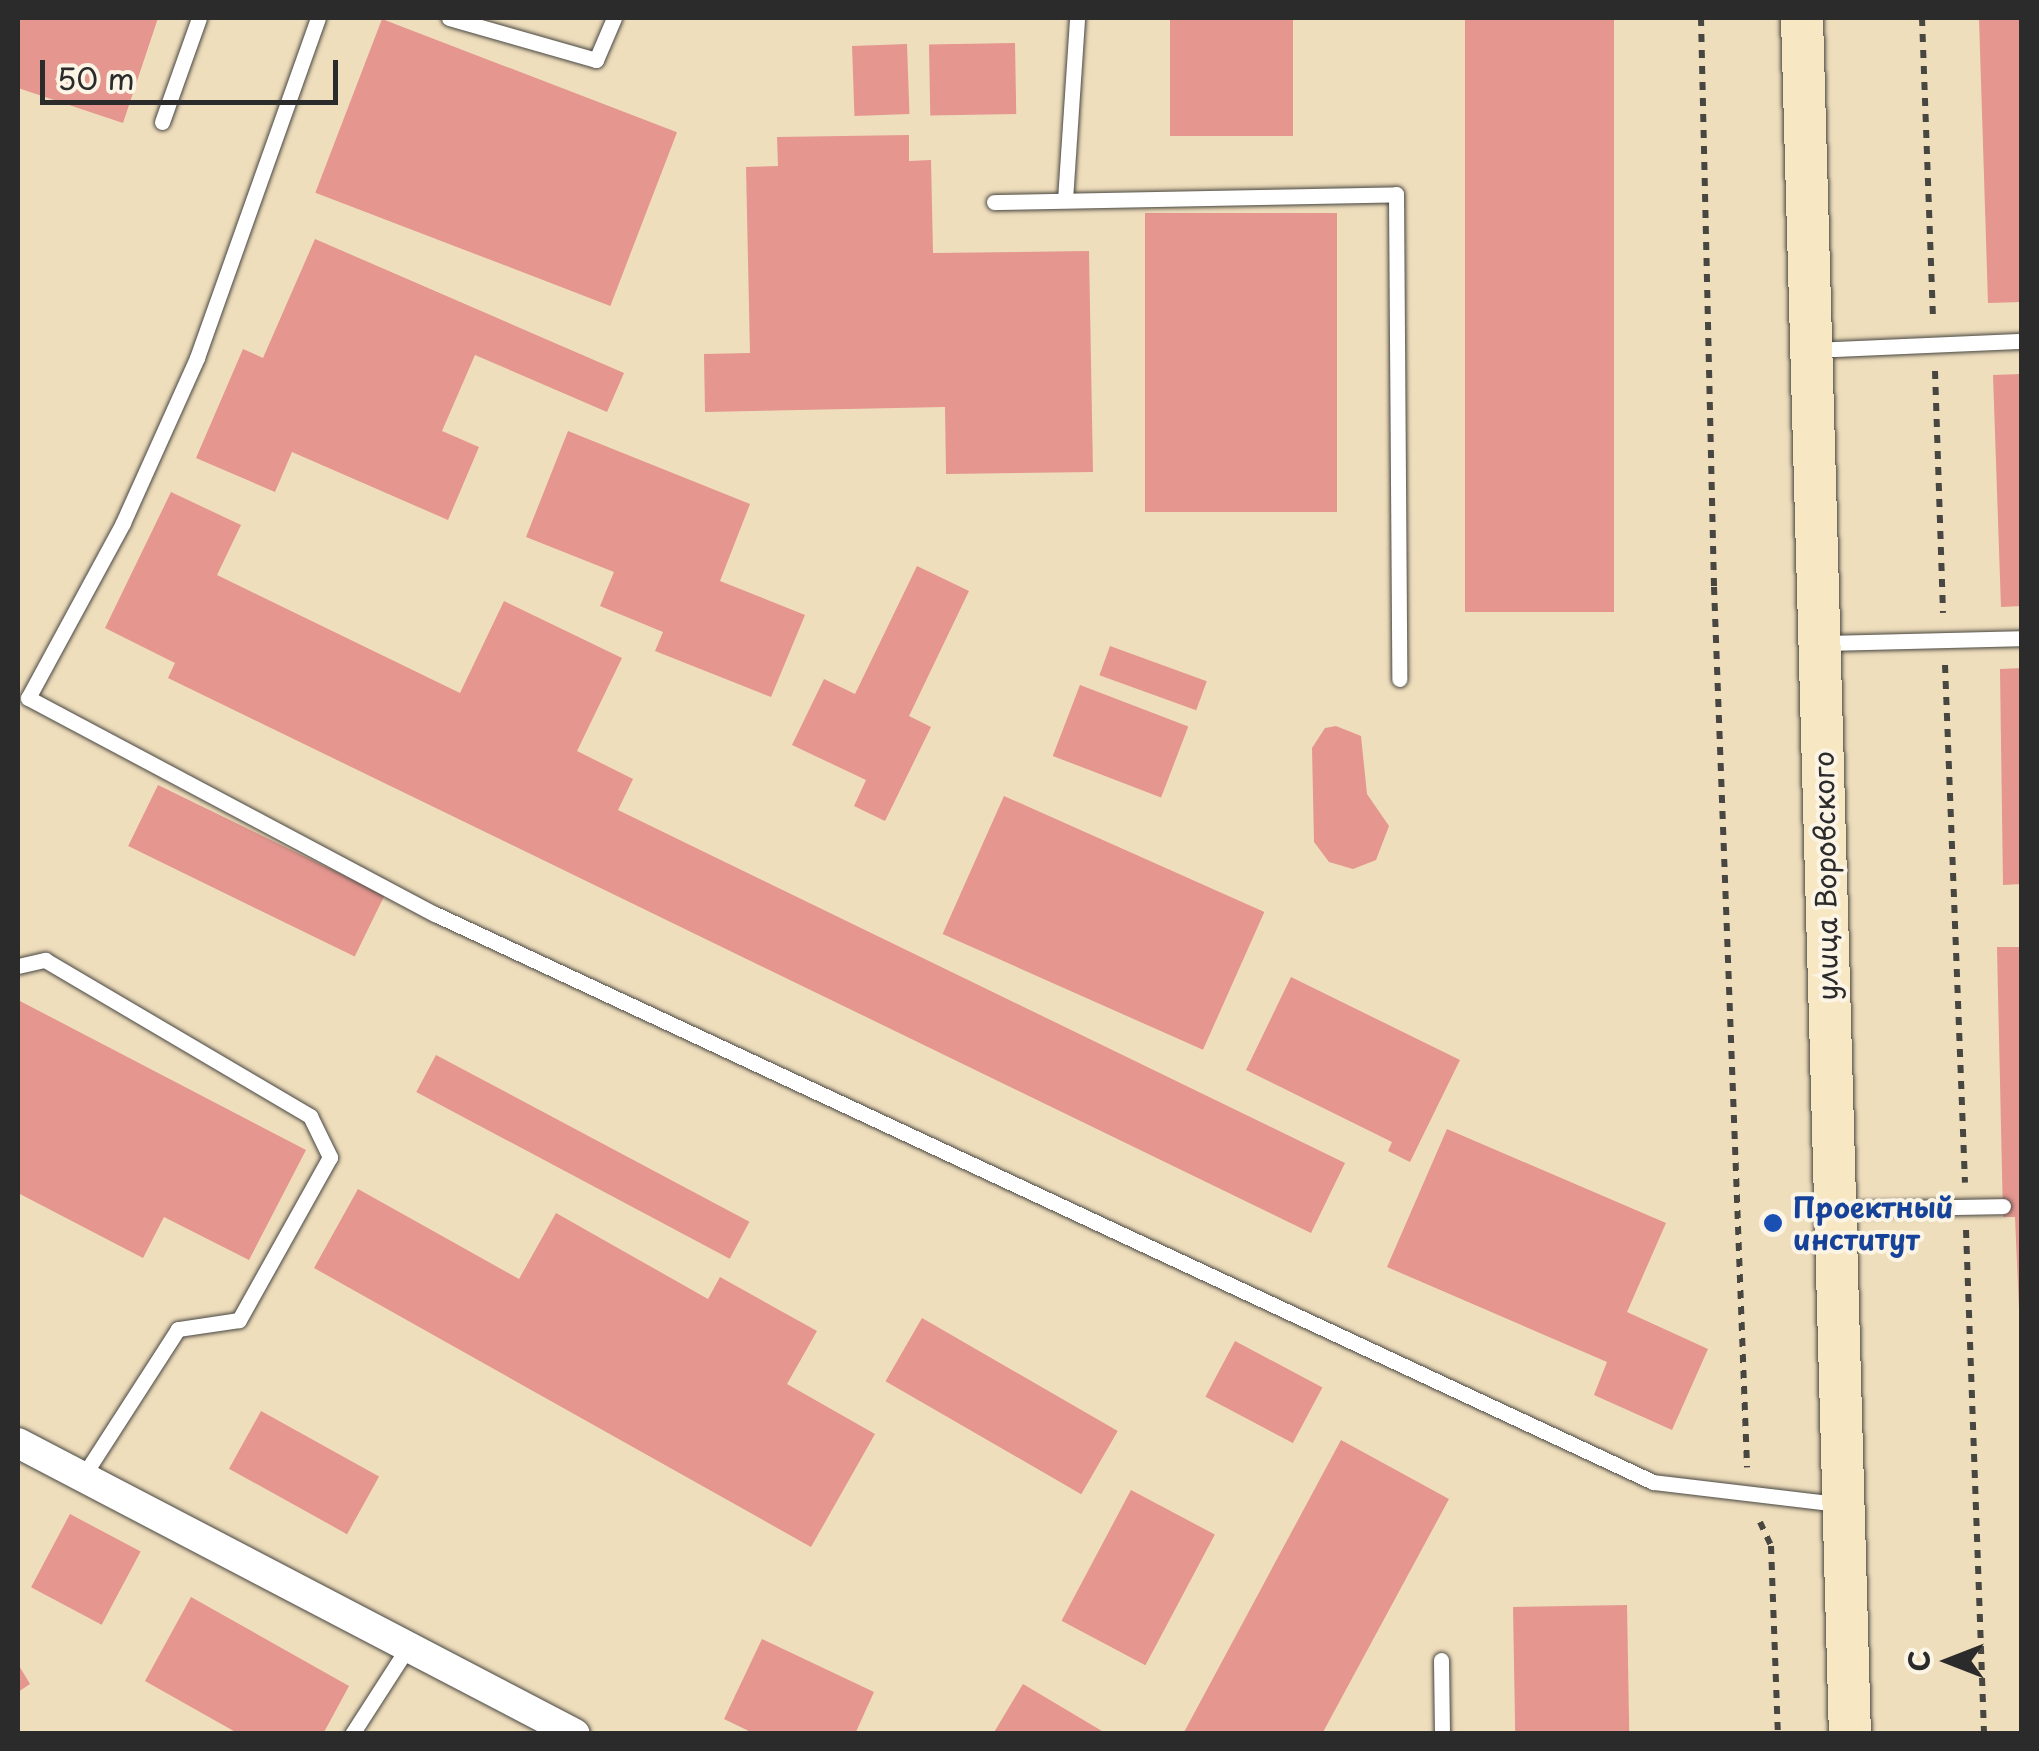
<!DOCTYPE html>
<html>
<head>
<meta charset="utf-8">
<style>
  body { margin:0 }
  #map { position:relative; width:2039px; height:1751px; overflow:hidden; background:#efdebc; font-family:"Playpen Sans",sans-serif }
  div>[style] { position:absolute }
  .building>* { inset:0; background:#e4968f; transform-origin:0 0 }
  .path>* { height:6px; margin-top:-3px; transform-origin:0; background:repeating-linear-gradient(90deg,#484641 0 8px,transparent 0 16px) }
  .roads { filter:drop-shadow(0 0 2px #484641) drop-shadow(0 0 2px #484641) }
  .lane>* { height:15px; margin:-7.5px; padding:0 7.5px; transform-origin:7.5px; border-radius:7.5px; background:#fff }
  .street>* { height:30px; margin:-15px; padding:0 15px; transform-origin:15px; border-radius:15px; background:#fff }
  .secondary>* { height:42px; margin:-21px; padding:0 21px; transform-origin:21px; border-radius:21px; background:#f7e8c3 }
  .dots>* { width:28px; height:28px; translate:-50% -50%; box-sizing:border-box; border:5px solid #fcf5e5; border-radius:50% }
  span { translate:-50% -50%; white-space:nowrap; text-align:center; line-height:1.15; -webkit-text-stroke:8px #fcf5e5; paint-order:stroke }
  .street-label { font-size:28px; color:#2b2b2b }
  .transit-label { font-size:28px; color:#164399; font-weight:700 }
  .left { translate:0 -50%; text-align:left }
  .frame { position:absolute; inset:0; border:20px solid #2b2b2b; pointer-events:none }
  .north { position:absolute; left:1899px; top:1611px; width:100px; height:100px; -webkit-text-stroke:8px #fcf5e5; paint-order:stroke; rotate:270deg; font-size:28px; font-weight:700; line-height:40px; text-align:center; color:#2b2b2b }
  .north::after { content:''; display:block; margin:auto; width:35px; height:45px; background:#2b2b2b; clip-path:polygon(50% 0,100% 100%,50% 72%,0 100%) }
  .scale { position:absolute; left:40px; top:60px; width:298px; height:45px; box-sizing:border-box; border:5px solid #2b2b2b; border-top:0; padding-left:12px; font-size:30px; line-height:35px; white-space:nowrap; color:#2b2b2b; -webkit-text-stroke:8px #fcf5e5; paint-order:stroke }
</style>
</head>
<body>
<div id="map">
  <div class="building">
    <div style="clip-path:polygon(18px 18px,158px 18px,123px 123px,18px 88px)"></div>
    <div style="left:1170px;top:18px;width:123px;height:118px"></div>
    <div style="left:1465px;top:18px;width:149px;height:594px"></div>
    <div style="clip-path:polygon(1979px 18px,2022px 18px,2022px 302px,1988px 303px)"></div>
    <div style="left:382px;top:19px;width:316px;height:186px;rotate:21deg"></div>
    <div style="left:1015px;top:43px;width:71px;height:86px;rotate:89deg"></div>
    <div style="left:907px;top:44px;width:70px;height:55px;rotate:88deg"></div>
    <div style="clip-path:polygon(909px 135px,909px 161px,931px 160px,933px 253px,1089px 251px,1093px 472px,946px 474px,945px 407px,705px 412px,704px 354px,750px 353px,746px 167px,778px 166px,777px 137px)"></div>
    <div style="left:1337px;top:213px;width:299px;height:192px;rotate:90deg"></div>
    <div style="clip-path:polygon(315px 239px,624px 373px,607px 412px,475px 355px,442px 431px,479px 447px,448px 520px,292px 452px,275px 492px,196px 458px,243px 349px,263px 358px)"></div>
    <div style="clip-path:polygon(2022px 374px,2022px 606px,2001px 607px,1993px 375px)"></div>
    <div style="clip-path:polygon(568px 431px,750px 504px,720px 581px,805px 615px,771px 697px,655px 651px,663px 632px,600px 606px,614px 572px,526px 537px)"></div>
    <div style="clip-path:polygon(171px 492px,241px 525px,217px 575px,460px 693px,504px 601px,622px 658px,577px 751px,633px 779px,618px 810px,1345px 1163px,1311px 1233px,168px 678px,175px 663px,105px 628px)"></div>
    <div style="clip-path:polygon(917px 566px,969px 591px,909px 716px,931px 727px,885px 821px,854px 806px,866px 780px,792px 745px,824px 679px,855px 694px)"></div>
    <div style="left:1110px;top:646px;width:103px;height:31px;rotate:20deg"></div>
    <div style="clip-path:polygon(2022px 668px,2022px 884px,2003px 885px,2000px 669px)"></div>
    <div style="left:1080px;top:685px;width:116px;height:76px;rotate:21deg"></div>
    <div style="clip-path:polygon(1336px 726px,1361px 736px,1367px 794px,1389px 826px,1376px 860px,1353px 869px,1329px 862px,1314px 842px,1312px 748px,1325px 728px)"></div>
    <div style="left:158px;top:785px;width:252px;height:68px;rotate:26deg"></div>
    <div style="left:1004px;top:796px;width:285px;height:151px;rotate:24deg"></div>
    <div style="clip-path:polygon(1997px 947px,2022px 947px,2022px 1379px,2015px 1217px,2003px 1217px)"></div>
    <div style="clip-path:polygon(1291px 977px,1460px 1060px,1410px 1162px,1388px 1151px,1392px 1142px,1246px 1070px)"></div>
    <div style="clip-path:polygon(18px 1000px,306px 1150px,249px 1260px,164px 1217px,143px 1258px,18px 1193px)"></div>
    <div style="left:436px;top:1055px;width:355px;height:42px;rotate:28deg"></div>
    <div style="clip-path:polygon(1447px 1129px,1666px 1223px,1627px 1312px,1708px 1349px,1672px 1430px,1594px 1395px,1607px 1362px,1387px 1267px)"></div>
    <div style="clip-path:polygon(358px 1189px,519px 1279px,556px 1213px,708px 1299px,720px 1277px,817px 1331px,787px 1384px,875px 1434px,811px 1547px,314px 1268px)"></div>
    <div style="left:922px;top:1318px;width:226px;height:73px;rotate:30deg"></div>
    <div style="left:1235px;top:1341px;width:99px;height:63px;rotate:28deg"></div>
    <div style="left:261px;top:1411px;width:135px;height:66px;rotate:29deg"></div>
    <div style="clip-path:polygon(1341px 1440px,1449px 1499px,1322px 1734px,1183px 1734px)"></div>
    <div style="left:1131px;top:1490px;width:95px;height:148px;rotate:28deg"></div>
    <div style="left:70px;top:1514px;width:80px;height:83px;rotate:28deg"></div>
    <div style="clip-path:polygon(191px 1597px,349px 1686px,323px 1734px,239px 1734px,145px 1681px)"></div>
    <div style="left:1627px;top:1605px;width:129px;height:114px;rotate:89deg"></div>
    <div style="clip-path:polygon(762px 1639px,874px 1692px,855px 1734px,755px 1734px,724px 1719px)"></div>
    <div style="clip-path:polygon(18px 1664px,30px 1684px,18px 1692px)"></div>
    <div style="clip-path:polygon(1023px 1684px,1107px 1734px,993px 1734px)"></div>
  </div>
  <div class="path">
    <div style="left:1701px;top:18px;width:569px;rotate:88.69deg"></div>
    <div style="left:1714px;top:587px;width:881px;rotate:87.85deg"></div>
    <div style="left:1922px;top:18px;width:300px;rotate:87.9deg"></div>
    <div style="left:1935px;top:371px;width:242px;rotate:88.1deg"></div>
    <div style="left:1945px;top:665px;width:518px;rotate:87.79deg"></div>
    <div style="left:1966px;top:1230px;width:504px;rotate:87.95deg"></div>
    <div style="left:1760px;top:1522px;width:26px;rotate:65deg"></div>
    <div style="left:1771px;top:1546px;width:188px;rotate:87.9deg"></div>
  </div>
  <div class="roads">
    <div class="lane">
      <div style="left:318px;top:18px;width:361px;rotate:109.6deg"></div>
      <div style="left:197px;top:358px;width:181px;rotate:114.2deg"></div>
      <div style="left:123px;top:523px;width:199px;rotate:118.5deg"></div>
      <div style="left:28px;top:698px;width:461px;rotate:28deg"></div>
      <div style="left:435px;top:914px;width:1344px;rotate:25deg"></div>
      <div style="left:1653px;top:1482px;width:186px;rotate:6.8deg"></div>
      <div style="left:449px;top:18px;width:153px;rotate:15.9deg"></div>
      <div style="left:596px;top:60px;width:46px;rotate:-66.8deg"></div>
      <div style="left:162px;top:122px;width:110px;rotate:-70.4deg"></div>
      <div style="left:1065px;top:200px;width:182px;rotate:-86.2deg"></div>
      <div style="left:994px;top:202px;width:402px;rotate:-1.1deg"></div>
      <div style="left:1396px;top:194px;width:485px;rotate:89.6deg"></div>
      <div style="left:1814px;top:350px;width:208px;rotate:-2.5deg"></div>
      <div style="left:1823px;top:643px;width:199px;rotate:-1.4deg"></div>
      <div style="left:18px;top:966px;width:28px;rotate:-13deg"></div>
      <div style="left:45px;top:960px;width:308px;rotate:30.5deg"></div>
      <div style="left:310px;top:1116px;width:46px;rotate:64deg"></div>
      <div style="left:330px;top:1157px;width:187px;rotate:119.2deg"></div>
      <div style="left:239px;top:1320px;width:62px;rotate:171.6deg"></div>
      <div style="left:178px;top:1329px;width:177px;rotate:122.8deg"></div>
      <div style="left:1838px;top:1209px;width:165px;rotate:-1deg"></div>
      <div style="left:1441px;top:1660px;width:74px;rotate:89.2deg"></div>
      <div style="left:352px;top:1734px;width:103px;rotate:-57.2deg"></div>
    </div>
    <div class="street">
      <div style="left:18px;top:1443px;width:628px;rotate:27.58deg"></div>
    </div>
    <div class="secondary">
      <div style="left:1802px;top:18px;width:1717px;rotate:88.4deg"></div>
    </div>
  </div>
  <div class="dots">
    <div style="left:1773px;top:1223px;background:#1a4fb4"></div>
  </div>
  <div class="street-label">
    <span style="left:1825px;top:876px;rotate:-91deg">улица Воровского</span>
  </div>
  <div class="transit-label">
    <span class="left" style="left:1793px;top:1223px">Проектный<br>институт</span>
  </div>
  <div class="frame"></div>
  <div class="north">С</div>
  <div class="scale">50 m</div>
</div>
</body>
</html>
